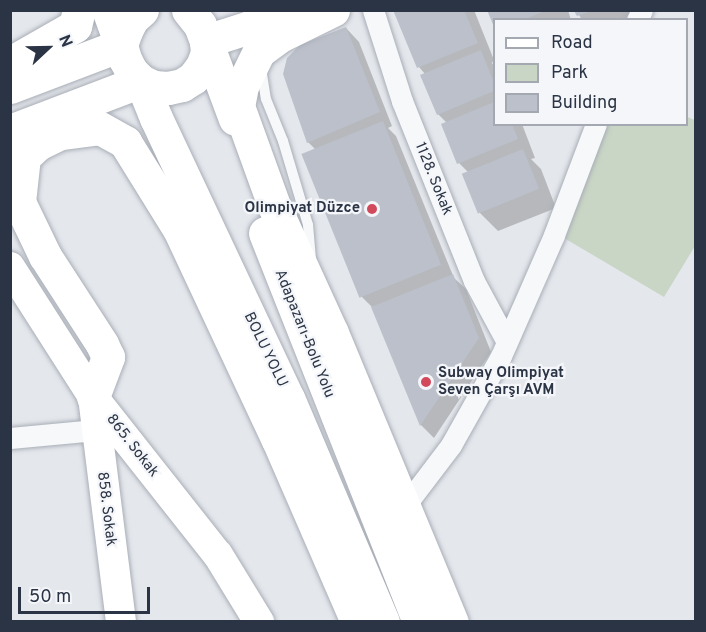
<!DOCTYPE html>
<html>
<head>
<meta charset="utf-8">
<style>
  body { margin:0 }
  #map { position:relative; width:706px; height:632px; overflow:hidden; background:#e4e7ec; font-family:Overpass,sans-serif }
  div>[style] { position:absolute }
  .green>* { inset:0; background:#c9d6c5 }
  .shadow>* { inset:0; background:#0003 }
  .building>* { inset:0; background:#bbc0ca; transform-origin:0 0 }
  .roads { filter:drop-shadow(0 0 2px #a9aeb7) drop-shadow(0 0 2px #a9aeb7) }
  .lane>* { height:10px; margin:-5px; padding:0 5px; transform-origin:5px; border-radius:5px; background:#f7f8fa }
  .street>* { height:21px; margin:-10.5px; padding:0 10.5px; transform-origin:10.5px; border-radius:10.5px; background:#f7f8fa }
  .secondary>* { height:30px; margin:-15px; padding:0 15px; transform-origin:15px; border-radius:15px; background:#fff }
  .highway>* { height:33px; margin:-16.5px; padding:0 16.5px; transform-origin:16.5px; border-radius:16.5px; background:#fff }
  .dots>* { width:16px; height:16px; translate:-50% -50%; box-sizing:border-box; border:3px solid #f4f6f9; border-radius:50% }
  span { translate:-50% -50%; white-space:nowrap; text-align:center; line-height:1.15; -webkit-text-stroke:4.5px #f4f6f9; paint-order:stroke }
  .street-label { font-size:15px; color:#2b3445 }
  .poi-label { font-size:15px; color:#2b3445; font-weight:700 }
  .right { translate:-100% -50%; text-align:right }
  .left { translate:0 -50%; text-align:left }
  .frame { position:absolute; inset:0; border:12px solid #2b3445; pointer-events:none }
  .legend { position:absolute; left:493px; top:18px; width:195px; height:108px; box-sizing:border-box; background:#f4f6f9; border:2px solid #a4a8b1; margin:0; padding:8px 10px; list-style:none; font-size:18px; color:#2b3445 }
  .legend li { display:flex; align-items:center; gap:12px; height:30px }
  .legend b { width:30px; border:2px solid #a4a8b1 }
  .north { position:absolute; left:18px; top:18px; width:60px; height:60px; -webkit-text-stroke:4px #f4f6f9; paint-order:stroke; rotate:68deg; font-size:16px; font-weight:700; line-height:24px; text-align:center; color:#2b3445 }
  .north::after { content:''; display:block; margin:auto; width:21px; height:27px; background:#2b3445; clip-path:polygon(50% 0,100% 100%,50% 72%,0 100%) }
  .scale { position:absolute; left:18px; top:587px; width:132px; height:27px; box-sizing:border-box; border:3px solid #2b3445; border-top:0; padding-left:8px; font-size:18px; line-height:21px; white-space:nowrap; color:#2b3445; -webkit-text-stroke:4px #f4f6f9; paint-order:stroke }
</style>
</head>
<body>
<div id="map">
  <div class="green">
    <div style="clip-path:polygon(687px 117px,695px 120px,695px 246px,664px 297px,564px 238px,604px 125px,686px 124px)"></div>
  </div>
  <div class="shadow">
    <div style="clip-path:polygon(397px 10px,474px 10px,494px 60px,492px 63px,494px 66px,494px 124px,522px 124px,535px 158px,531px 159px,541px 169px,556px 208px,498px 231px,480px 213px,469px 173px,459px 163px,447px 123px,438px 114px,425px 74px,419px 67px)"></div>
    <div style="clip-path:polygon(489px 10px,568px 10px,571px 20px,494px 20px,494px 24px)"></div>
    <div style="clip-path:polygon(576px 10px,629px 10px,632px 19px,582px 20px)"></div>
    <div style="clip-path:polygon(346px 28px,359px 42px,392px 126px,388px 128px,396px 136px,454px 278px,466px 289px,491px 352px,434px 438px,421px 425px,373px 308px,362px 297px,316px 150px,308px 142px)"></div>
  </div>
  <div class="building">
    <div style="clip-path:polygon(393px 10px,464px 10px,478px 43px,417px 68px)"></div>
    <div style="clip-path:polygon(487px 10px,545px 10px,545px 11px,523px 20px,494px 20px,494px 27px)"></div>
    <div style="clip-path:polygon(574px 11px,591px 11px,577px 16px)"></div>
    <div style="clip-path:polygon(346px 27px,380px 112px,307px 143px,283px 74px,287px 58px,300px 45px)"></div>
    <div style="clip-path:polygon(481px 50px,494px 83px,494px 91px,437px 115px,420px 75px)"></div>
    <div style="clip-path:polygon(494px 102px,494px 124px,512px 124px,518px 139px,457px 164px,441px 124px)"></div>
    <div style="left:383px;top:121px;width:155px;height:88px;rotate:68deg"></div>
    <div style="left:523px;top:149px;width:43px;height:66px;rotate:68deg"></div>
    <div style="clip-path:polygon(453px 274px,479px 338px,420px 426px,371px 307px)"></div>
  </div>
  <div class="roads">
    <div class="lane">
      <div style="left:261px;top:68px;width:31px;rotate:81deg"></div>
      <div style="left:266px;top:99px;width:45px;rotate:68deg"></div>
      <div style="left:283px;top:141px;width:88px;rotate:73.4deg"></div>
      <div style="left:308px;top:225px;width:33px;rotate:85deg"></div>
    </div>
    <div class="street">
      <div style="left:373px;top:10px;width:96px;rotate:72.3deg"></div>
      <div style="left:402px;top:101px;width:194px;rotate:68.2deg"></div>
      <div style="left:474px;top:281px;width:69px;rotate:61.6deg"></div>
      <div style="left:637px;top:20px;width:11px;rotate:-63deg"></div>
      <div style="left:10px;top:438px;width:86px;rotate:-5.3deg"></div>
      <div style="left:404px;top:507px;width:78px;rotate:-52.8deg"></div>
      <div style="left:451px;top:445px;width:102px;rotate:-60.7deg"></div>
      <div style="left:501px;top:356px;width:132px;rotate:-66.3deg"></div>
      <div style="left:554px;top:235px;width:119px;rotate:-69.3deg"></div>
    </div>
    <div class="secondary">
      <div style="left:10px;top:267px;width:154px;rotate:57.4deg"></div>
      <div style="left:93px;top:397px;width:201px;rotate:51.7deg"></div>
      <div style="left:218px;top:555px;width:79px;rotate:58.5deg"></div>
      <div style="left:93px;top:397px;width:227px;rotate:82.9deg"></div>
    </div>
    <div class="highway">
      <div style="left:142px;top:10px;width:13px;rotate:138deg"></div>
      <div style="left:132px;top:19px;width:13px;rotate:117deg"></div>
      <div style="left:126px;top:31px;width:15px;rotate:110deg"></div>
      <div style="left:121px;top:45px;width:15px;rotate:74deg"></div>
      <div style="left:125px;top:59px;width:13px;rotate:63deg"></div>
      <div style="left:131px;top:71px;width:14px;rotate:45deg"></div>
      <div style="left:141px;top:81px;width:14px;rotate:25deg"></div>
      <div style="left:154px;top:87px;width:14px;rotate:4deg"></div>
      <div style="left:168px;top:88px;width:14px;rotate:-12deg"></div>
      <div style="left:182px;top:85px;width:13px;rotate:-32deg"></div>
      <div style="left:193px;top:78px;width:15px;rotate:-53deg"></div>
      <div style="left:202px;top:66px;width:14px;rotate:-69deg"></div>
      <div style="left:207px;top:53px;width:12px;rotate:-95deg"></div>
      <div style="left:206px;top:41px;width:17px;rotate:-111deg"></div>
      <div style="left:200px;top:25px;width:19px;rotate:-129deg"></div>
      <div style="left:333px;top:10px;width:59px;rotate:153.9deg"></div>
      <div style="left:280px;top:36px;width:26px;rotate:144deg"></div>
      <div style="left:259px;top:51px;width:39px;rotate:116deg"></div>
      <div style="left:242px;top:86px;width:20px;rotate:101deg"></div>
      <div style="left:238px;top:106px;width:109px;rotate:70.1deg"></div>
      <div style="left:275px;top:208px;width:137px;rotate:65.5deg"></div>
      <div style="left:332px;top:333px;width:313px;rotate:67.5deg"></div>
      <div style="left:206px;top:41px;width:83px;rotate:69.6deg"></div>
      <div style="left:206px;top:41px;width:46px;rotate:-17.7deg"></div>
      <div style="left:250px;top:27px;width:35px;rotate:-29deg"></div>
      <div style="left:10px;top:63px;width:75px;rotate:-29.6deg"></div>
      <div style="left:75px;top:26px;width:16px;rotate:-76deg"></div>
      <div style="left:10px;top:87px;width:119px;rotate:-20.7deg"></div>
      <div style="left:121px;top:45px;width:37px;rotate:-110deg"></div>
      <div style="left:10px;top:131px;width:140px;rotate:-20.9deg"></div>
      <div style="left:141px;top:81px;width:40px;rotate:68deg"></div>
      <div style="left:156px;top:118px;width:310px;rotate:64.8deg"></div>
      <div style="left:288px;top:398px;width:243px;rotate:67deg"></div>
      <div style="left:265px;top:233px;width:418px;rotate:68.4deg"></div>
      <div style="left:93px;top:397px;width:43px;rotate:-69.4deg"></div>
      <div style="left:108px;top:357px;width:14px;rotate:-115deg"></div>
      <div style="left:102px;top:344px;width:105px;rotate:-122.9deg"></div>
      <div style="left:45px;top:256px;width:60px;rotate:-115.7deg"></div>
      <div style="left:19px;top:202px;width:45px;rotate:-83.7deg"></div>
      <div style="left:24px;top:157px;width:19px;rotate:-43deg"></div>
      <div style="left:38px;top:144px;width:25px;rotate:-26deg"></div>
      <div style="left:61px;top:133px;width:39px;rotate:-7deg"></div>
      <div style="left:100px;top:128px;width:29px;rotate:29deg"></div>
      <div style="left:125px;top:142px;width:102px;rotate:58.2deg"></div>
      <div style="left:179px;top:229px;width:233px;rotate:64.9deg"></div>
      <div style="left:278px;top:440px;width:198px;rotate:66.5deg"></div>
    </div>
  </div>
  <div class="dots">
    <div style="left:372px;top:209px;background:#d1495b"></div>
    <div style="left:426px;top:382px;background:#d1495b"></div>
  </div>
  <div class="street-label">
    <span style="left:433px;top:179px;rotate:68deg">1128. Sokak</span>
    <span style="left:304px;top:334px;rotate:68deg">Adapazarı-Bolu Yolu</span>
    <span style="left:265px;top:350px;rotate:64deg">BOLU YOLU</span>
    <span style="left:132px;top:446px;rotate:52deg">865. Sokak</span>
    <span style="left:106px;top:509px;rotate:83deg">858. Sokak</span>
  </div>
  <div class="poi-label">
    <span class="right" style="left:360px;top:209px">Olimpiyat Düzce</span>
    <span class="left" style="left:438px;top:382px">Subway Olimpiyat<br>Seven Çarşı AVM</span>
  </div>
  <div class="frame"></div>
  <ul class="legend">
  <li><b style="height:8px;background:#fff"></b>Road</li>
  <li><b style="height:16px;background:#c9d6c5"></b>Park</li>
  <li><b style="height:16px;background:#bbc0ca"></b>Building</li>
  </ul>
  <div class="north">N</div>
  <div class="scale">50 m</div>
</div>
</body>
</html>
